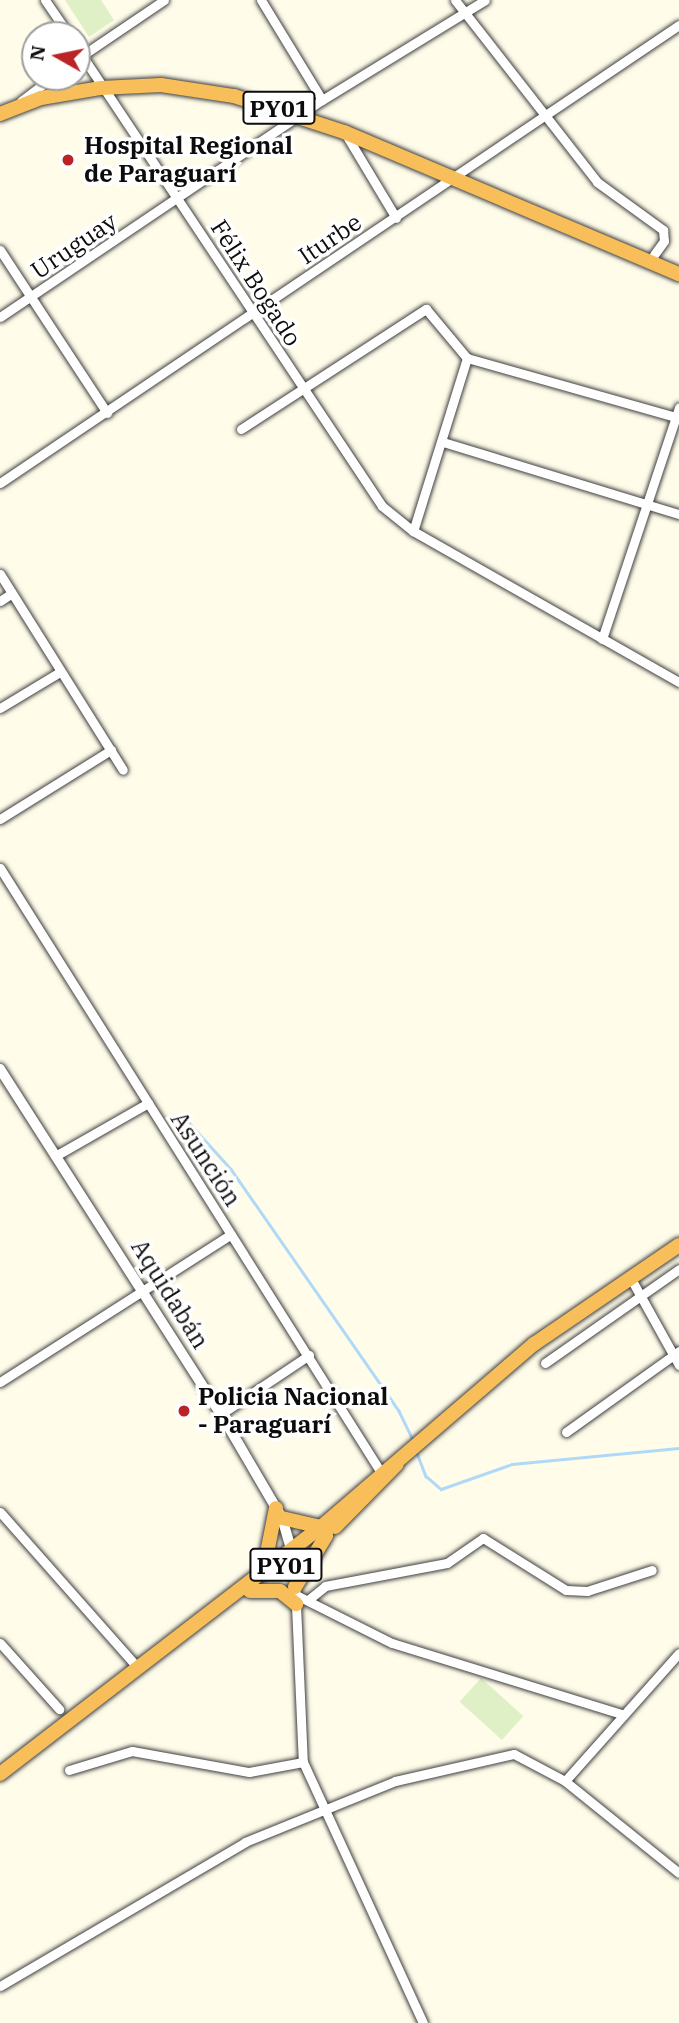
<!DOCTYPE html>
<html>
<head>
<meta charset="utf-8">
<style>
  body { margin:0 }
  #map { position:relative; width:679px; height:2023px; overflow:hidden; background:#fffcea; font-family:"IBM Plex Serif",serif }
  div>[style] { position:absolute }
  .pitch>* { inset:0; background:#e0f0c6; transform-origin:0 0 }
  .stream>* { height:2.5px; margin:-1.25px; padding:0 1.25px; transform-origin:1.25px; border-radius:1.25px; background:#afd9f6 }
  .roads { filter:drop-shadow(0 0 2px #3f3f3f) drop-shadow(0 0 2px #3f3f3f) }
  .minor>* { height:9px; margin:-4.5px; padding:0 4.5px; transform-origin:4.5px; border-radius:4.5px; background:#fff }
  .tertiary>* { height:10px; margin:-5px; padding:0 5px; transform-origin:5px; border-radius:5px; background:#fff }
  .trunk>* { height:14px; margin:-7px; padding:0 7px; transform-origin:7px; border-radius:7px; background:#f7be59 }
  .dots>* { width:19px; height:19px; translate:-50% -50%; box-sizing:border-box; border:4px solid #fff; border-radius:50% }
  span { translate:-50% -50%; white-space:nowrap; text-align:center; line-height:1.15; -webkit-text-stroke:7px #fff; paint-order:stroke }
  .shield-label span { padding:2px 5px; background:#fff; border:2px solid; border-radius:5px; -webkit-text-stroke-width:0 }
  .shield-label { font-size:23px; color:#0c0c0c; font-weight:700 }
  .poi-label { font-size:24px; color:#0c0c0c; font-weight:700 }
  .left { translate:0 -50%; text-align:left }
  .street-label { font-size:24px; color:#0c0c0c }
  .north { position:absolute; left:21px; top:21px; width:70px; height:70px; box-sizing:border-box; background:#fff; border:2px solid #9e9e9e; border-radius:50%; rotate:279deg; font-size:19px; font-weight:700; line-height:28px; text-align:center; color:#0c0c0c }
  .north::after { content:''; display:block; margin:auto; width:24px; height:32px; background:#bb2426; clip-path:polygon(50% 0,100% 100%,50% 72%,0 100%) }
</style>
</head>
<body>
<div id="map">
  <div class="pitch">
    <div style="clip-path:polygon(65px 0,101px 0,114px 20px,89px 37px)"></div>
    <div style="left:481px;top:1678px;width:57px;height:32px;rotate:42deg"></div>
  </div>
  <div class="stream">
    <div style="left:185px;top:1118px;width:69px;rotate:48deg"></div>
    <div style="left:231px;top:1169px;width:295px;rotate:55.2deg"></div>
    <div style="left:399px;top:1411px;width:32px;rotate:64deg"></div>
    <div style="left:417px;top:1453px;width:25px;rotate:69deg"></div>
    <div style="left:426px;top:1476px;width:20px;rotate:41deg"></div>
    <div style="left:441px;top:1489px;width:75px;rotate:-19.4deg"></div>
    <div style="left:512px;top:1464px;width:168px;rotate:-5.5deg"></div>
  </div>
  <div class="roads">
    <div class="minor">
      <div style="left:45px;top:0;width:42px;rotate:55.6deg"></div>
      <div style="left:261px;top:0;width:117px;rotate:58.6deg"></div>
      <div style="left:455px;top:0;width:231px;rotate:52deg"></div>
      <div style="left:597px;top:182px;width:82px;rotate:36deg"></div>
      <div style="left:663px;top:230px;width:11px;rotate:85deg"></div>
      <div style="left:664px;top:241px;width:17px;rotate:126deg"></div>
      <div style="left:77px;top:48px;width:550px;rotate:56.34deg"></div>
      <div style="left:382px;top:506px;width:40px;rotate:39deg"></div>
      <div style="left:413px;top:531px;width:306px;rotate:29.6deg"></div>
      <div style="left:77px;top:59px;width:105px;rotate:-34.1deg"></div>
      <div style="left:21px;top:101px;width:40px;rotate:-37deg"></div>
      <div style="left:345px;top:133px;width:99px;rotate:59deg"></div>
      <div style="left:0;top:250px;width:195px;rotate:56.7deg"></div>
      <div style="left:0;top:317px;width:388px;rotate:-34deg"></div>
      <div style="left:322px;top:100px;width:191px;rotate:-31.5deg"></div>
      <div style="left:467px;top:358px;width:220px;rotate:15.8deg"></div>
      <div style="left:241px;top:429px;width:221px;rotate:-33deg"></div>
      <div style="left:426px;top:309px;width:64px;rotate:50.1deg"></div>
      <div style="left:467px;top:358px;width:181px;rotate:107.3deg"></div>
      <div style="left:443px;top:442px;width:247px;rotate:17deg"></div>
      <div style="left:0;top:483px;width:819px;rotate:-34deg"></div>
      <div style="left:0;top:574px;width:231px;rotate:57.9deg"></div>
      <div style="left:0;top:601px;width:14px;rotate:-34deg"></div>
      <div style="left:602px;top:639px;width:244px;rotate:-71.6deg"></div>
      <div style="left:0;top:708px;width:70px;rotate:-31deg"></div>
      <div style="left:0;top:819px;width:131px;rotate:-31.9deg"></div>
      <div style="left:0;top:868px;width:713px;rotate:57.78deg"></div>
      <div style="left:57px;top:1155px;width:105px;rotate:-29.7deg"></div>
      <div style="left:630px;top:1277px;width:101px;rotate:60.9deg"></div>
      <div style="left:545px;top:1363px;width:164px;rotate:-35deg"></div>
      <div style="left:0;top:1382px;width:274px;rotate:-32.6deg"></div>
      <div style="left:221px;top:1414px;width:106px;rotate:-33.8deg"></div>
      <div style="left:566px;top:1432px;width:139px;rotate:-35.6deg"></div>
      <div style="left:0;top:1512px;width:208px;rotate:48.5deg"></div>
      <div style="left:294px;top:1559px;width:203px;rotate:87.5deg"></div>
      <div style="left:303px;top:1762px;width:287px;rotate:65.3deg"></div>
      <div style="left:296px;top:1595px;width:107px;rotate:26.6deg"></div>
      <div style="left:392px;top:1643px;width:241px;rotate:17.2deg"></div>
      <div style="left:308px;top:1600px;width:22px;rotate:-39deg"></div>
      <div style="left:325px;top:1586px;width:124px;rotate:-10.7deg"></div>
      <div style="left:447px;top:1563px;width:44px;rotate:-34.8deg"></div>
      <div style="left:483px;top:1538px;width:98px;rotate:32.1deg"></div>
      <div style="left:566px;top:1590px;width:21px;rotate:3deg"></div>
      <div style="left:587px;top:1591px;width:68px;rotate:-17.9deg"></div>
      <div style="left:0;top:1643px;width:89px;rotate:48.2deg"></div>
      <div style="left:69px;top:1770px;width:66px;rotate:-16.8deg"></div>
      <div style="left:132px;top:1751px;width:119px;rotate:10.2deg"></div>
      <div style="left:249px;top:1772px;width:55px;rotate:-10.5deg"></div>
      <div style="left:565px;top:1781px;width:171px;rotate:-48.3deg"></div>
      <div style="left:0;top:1986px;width:284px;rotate:-30.4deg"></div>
      <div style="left:245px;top:1842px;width:162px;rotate:-22.1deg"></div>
      <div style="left:395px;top:1781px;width:122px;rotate:-12.8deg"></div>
      <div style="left:514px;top:1754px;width:58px;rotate:27.9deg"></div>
      <div style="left:565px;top:1781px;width:146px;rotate:38.9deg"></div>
    </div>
    <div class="tertiary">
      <div style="left:0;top:1069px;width:410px;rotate:57.4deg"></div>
      <div style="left:221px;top:1414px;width:121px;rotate:59.6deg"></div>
      <div style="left:282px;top:1518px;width:43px;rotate:73.7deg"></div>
    </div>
    <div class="trunk">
      <div style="left:0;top:114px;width:44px;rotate:-21.3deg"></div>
      <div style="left:41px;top:98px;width:61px;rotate:-9.5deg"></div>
      <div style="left:101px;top:88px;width:60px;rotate:-2.9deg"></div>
      <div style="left:161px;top:85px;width:74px;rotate:8.6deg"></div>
      <div style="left:234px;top:96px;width:116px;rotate:18.1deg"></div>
      <div style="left:344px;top:132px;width:364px;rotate:23deg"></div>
      <div style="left:282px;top:1518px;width:40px;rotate:13deg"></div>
      <div style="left:335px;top:1527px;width:88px;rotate:-45.5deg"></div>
      <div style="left:264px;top:1568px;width:61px;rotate:-78.7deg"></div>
      <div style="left:295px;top:1587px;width:60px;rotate:-58.7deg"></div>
      <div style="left:250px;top:1591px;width:30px"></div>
      <div style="left:280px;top:1591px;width:21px;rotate:39deg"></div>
      <div style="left:0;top:1774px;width:405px;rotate:-37.6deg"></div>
      <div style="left:321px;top:1527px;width:281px;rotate:-40.7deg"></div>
      <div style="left:534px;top:1344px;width:176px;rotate:-34.3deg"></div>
    </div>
  </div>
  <div class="dots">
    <div style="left:68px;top:160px;background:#bb2426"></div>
    <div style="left:184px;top:1411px;background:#bb2426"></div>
  </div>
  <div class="shield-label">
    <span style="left:279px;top:108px">PY01</span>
    <span style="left:286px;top:1565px">PY01</span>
  </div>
  <div class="poi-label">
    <span class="left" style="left:84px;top:160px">Hospital Regional<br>de Paraguarí</span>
    <span class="left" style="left:198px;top:1411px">Policia Nacional<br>- Paraguarí</span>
  </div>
  <div class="street-label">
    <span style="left:330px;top:239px;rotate:-34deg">Iturbe</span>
    <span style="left:74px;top:246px;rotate:-34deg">Uruguay</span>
    <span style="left:256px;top:283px;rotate:57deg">Félix Bogado</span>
    <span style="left:206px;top:1159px;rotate:57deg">Asunción</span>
    <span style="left:170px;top:1294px;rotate:58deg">Aquidabán</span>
  </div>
  <div class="north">N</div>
</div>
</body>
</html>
